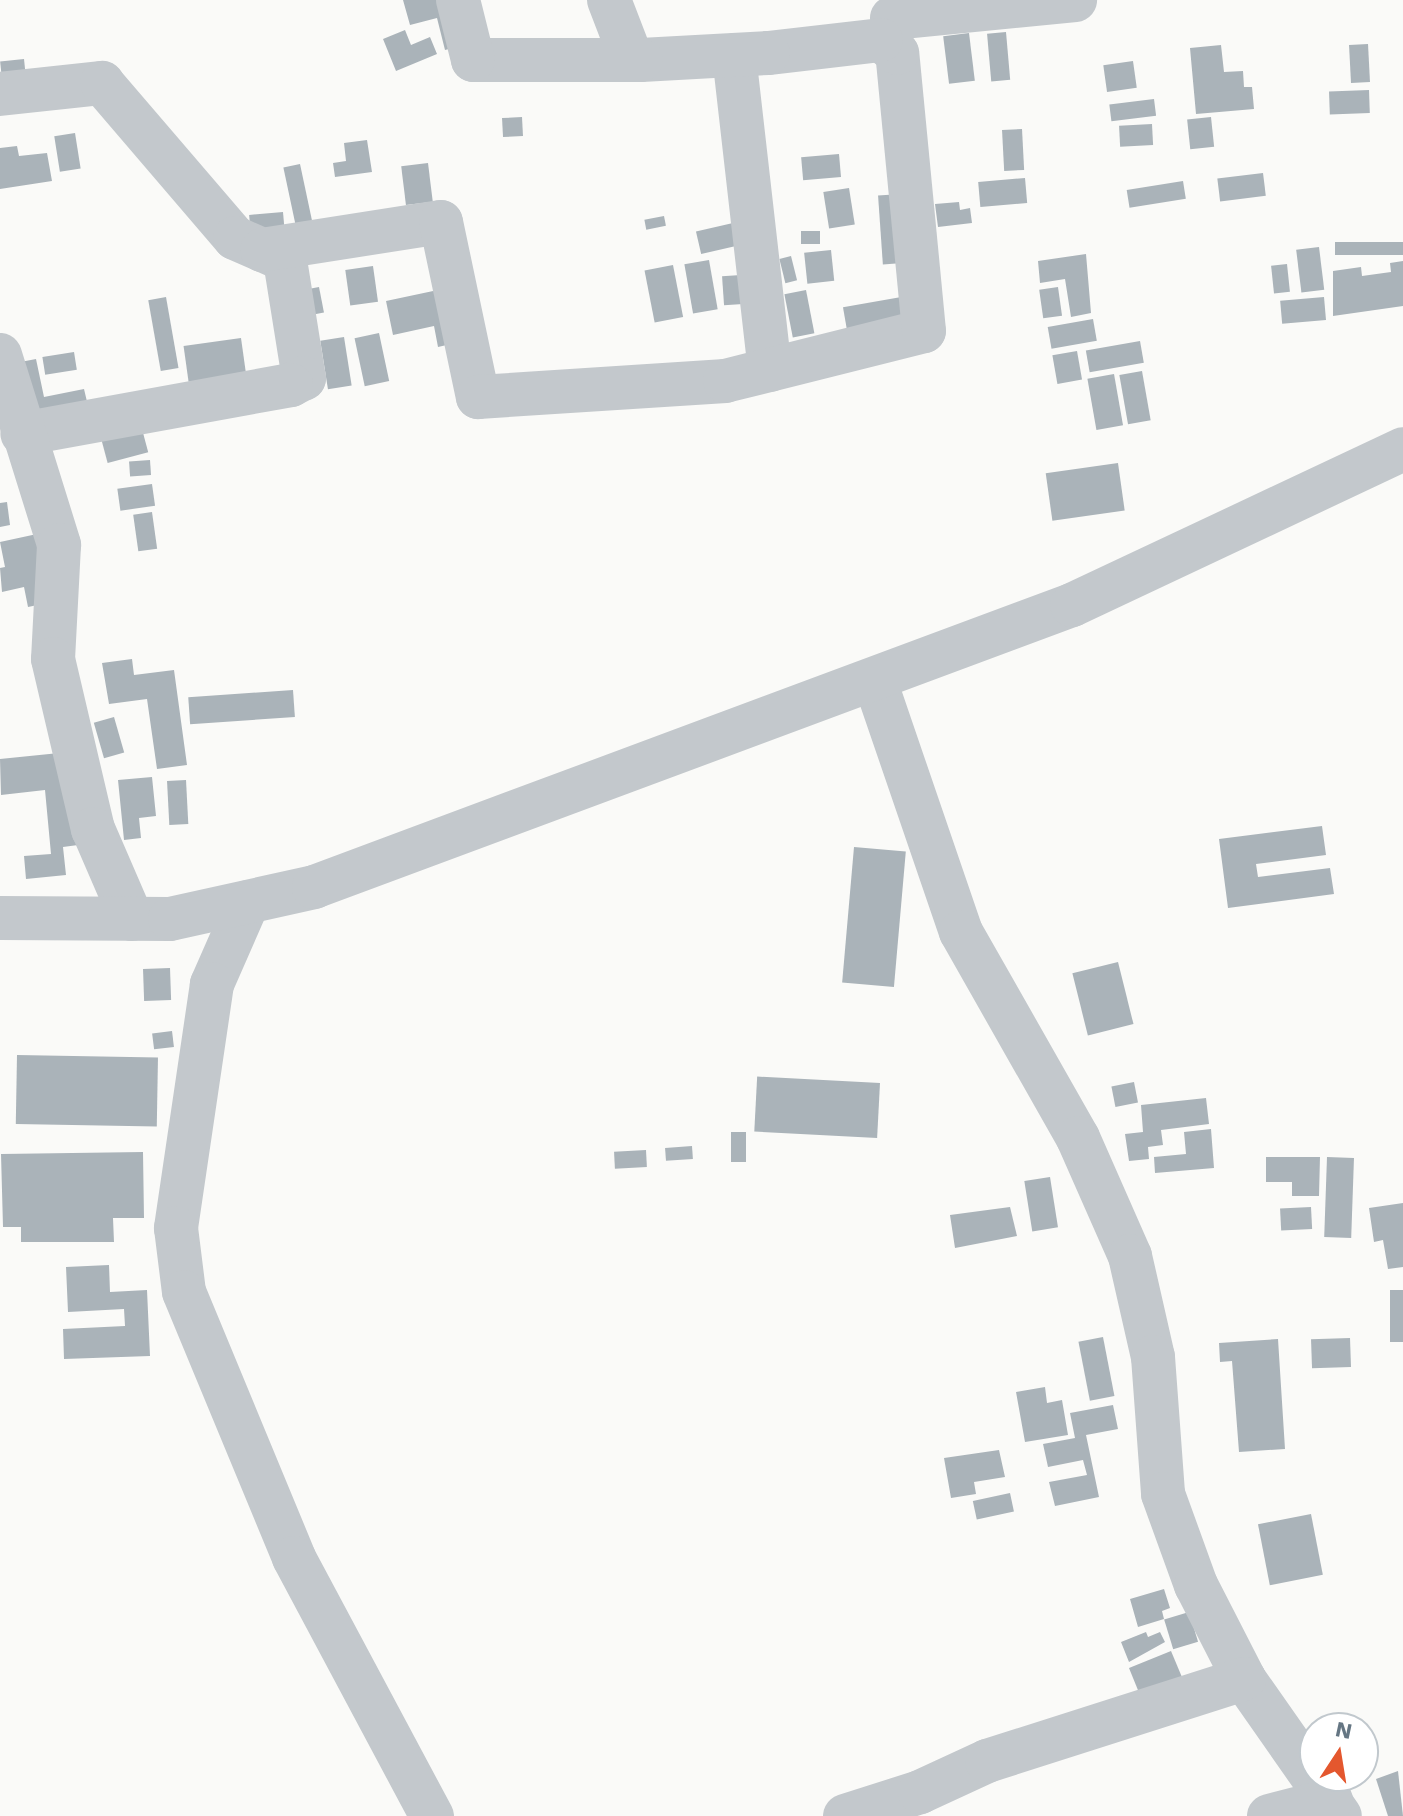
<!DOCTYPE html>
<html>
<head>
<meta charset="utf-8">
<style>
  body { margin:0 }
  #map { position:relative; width:1403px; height:1816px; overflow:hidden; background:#fafaf8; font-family:"Work Sans",sans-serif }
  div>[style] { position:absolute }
  .building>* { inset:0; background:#aab3b9; transform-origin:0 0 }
  .minor>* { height:44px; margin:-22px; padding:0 22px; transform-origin:22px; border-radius:22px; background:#c3c8cc }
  span { translate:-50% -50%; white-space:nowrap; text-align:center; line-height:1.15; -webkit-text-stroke:8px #fff; paint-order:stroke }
  .north { position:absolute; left:1299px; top:1712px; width:80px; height:80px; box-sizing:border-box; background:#fff; border:2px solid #c1c8cd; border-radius:50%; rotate:12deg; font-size:22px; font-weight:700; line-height:32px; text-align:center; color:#657683 }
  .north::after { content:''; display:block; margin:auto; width:28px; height:36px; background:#e4572e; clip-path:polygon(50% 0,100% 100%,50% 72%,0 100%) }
</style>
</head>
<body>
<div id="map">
  <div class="building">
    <div style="clip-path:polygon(403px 0,452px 0,464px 45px,445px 50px,437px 18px,410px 25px)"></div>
    <div style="clip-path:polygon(405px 30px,411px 45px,430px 37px,437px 54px,396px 71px,383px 39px)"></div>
    <div style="left:1006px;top:32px;width:48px;height:19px;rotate:85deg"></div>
    <div style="left:969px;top:33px;width:48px;height:26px;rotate:83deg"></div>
    <div style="left:1368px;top:44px;width:38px;height:19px;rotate:87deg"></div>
    <div style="clip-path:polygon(1221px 45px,1224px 72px,1243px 71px,1244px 87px,1252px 87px,1254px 109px,1196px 114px,1190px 48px)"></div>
    <div style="left:24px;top:59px;width:20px;height:24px;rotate:84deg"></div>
    <div style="left:1133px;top:61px;width:27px;height:30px;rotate:82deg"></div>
    <div style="left:1369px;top:90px;width:23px;height:40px;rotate:88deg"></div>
    <div style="left:1154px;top:99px;width:17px;height:45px;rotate:83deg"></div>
    <div style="left:522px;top:117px;width:19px;height:20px;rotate:87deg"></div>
    <div style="left:1211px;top:117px;width:30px;height:24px;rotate:84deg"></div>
    <div style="left:1152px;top:124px;width:21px;height:33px;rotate:87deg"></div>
    <div style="left:1022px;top:129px;width:41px;height:20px;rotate:87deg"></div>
    <div style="left:75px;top:133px;width:36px;height:21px;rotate:81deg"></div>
    <div style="clip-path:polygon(367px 140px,372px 172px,335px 177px,333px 163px,346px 161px,344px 143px)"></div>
    <div style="clip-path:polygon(17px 146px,19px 156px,47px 153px,52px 181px,0 189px,0 148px)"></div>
    <div style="left:839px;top:154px;width:23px;height:38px;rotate:85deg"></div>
    <div style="left:428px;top:163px;width:39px;height:27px;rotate:83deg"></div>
    <div style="left:300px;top:164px;width:72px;height:17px;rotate:78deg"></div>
    <div style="left:1263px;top:173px;width:23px;height:46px;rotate:83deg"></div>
    <div style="left:1025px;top:178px;width:25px;height:47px;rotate:85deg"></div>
    <div style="left:1183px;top:181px;width:18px;height:57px;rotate:81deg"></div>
    <div style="left:849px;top:188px;width:37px;height:26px;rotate:81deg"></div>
    <div style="left:901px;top:194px;width:69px;height:23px;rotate:86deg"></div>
    <div style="clip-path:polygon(959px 202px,960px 210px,970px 208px,972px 223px,938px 227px,935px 204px)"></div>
    <div style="left:283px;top:212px;width:21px;height:34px;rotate:85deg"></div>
    <div style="left:664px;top:216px;width:10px;height:20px;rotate:79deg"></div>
    <div style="left:733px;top:223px;width:23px;height:38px;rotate:77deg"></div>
    <div style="left:820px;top:231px;width:13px;height:19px;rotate:90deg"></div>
    <div style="left:1403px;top:242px;width:13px;height:68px;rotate:90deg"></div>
    <div style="left:1319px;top:247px;width:43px;height:23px;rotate:83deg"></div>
    <div style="left:831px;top:250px;width:31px;height:27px;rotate:84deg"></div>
    <div style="clip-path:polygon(1086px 254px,1091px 313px,1071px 317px,1065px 279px,1040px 283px,1038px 261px)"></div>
    <div style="left:791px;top:256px;width:25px;height:12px;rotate:76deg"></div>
    <div style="left:709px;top:260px;width:50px;height:25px;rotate:80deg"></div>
    <div style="clip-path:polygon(1403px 261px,1403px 306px,1333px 316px,1333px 271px,1361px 267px,1362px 276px,1391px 272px,1390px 263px)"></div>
    <div style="left:1287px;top:264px;width:28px;height:16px;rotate:84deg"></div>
    <div style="left:673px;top:265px;width:53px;height:29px;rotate:79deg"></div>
    <div style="left:373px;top:266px;width:36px;height:28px;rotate:82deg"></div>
    <div style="left:741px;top:275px;width:29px;height:19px;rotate:86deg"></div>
    <div style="left:319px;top:287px;width:26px;height:16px;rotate:79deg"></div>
    <div style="clip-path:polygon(452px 287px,464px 341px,438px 347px,434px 326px,393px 335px,386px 301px)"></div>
    <div style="left:1058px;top:287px;width:29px;height:19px;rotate:82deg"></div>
    <div style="left:806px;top:290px;width:44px;height:22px;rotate:79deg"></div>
    <div style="left:907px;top:296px;width:23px;height:65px;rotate:80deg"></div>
    <div style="left:166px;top:297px;width:72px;height:18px;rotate:80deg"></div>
    <div style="left:1324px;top:297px;width:23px;height:44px;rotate:85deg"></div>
    <div style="left:1093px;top:319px;width:22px;height:46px;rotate:80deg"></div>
    <div style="left:379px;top:333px;width:49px;height:25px;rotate:78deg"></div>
    <div style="left:344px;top:337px;width:49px;height:24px;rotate:81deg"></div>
    <div style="left:241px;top:338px;width:36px;height:58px;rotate:82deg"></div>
    <div style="left:1140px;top:341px;width:22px;height:55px;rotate:80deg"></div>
    <div style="left:1077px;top:351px;width:29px;height:25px;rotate:80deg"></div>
    <div style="left:74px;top:352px;width:18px;height:32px;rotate:81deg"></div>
    <div style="clip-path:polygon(36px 359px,44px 397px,84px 389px,89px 410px,22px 424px,10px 364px)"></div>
    <div style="left:1142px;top:371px;width:50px;height:23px;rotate:80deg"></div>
    <div style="left:1114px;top:374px;width:52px;height:27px;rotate:80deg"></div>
    <div style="left:142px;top:429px;width:24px;height:42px;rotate:75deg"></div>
    <div style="left:150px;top:460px;width:15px;height:21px;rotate:86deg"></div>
    <div style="left:1118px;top:463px;width:48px;height:73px;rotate:82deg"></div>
    <div style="left:152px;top:484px;width:22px;height:35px;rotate:82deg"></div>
    <div style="clip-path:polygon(7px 502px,10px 525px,0 527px,0 503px)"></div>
    <div style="left:152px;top:512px;width:37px;height:19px;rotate:82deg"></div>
    <div style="clip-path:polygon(37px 534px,52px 602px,28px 607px,24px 587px,2px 592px,0 568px,5px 567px,0 542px)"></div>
    <div style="clip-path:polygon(132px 659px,134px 675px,174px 670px,187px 765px,157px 769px,147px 699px,109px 704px,102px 663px)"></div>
    <div style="left:293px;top:690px;width:27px;height:105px;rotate:86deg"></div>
    <div style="left:114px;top:717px;width:37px;height:21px;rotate:74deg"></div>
    <div style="clip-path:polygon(69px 752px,78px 845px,63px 847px,66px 875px,26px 879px,24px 856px,51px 854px,45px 790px,1px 795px,0 759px)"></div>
    <div style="clip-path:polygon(152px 777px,156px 816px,139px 818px,141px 838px,124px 840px,118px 780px)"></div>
    <div style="left:186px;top:780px;width:44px;height:19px;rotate:87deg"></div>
    <div style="clip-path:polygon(1322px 826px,1326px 855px,1256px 864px,1258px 877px,1330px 868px,1334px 894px,1228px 908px,1219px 839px)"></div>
    <div style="left:854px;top:847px;width:52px;height:136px;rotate:5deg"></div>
    <div style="left:1118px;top:962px;width:64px;height:47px;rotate:76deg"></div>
    <div style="left:170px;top:968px;width:32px;height:27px;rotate:88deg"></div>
    <div style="left:172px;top:1031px;width:16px;height:20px;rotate:83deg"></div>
    <div style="left:17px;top:1055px;width:141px;height:69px;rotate:1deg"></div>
    <div style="left:1134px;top:1082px;width:21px;height:23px;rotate:79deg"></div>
    <div style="left:880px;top:1083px;width:55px;height:123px;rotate:93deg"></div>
    <div style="clip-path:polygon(1206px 1098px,1209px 1124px,1161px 1130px,1163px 1145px,1148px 1147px,1149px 1159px,1129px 1161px,1125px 1134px,1143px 1132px,1141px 1105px)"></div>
    <div style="clip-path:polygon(1211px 1129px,1214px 1168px,1155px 1173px,1154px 1157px,1186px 1154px,1184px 1132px)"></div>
    <div style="left:731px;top:1132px;width:15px;height:30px"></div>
    <div style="left:692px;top:1146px;width:13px;height:27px;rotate:86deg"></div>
    <div style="left:646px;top:1150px;width:17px;height:32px;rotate:87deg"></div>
    <div style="clip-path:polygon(143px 1152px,144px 1218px,113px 1218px,114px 1242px,21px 1242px,21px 1227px,3px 1227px,1px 1154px)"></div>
    <div style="clip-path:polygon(1266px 1157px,1320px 1157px,1319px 1196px,1292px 1196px,1292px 1182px,1266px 1182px)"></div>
    <div style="left:1327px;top:1157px;width:27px;height:80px;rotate:2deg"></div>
    <div style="left:1050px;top:1177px;width:51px;height:26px;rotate:81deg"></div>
    <div style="clip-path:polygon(1403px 1203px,1403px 1267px,1388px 1269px,1383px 1240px,1374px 1242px,1369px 1208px)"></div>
    <div style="clip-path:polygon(1010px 1207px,1017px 1236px,955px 1248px,950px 1215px)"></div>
    <div style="left:1311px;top:1207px;width:22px;height:31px;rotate:87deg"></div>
    <div style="clip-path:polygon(109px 1265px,110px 1292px,147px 1290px,150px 1356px,64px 1359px,63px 1329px,125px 1326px,124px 1309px,68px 1312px,66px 1267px)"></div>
    <div style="left:1390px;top:1290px;width:13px;height:52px"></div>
    <div style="left:1103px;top:1337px;width:60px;height:25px;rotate:79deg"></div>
    <div style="left:1350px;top:1338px;width:29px;height:39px;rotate:88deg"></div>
    <div style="clip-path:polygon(1278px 1339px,1285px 1449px,1239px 1452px,1232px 1361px,1220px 1362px,1219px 1343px)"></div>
    <div style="clip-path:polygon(1045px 1387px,1047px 1403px,1062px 1400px,1068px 1435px,1025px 1442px,1016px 1392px)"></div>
    <div style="clip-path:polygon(1113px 1405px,1118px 1429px,1086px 1435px,1099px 1497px,1055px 1506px,1049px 1482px,1087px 1475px,1083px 1460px,1048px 1467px,1043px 1444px,1075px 1438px,1070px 1413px)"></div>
    <div style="clip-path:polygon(999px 1450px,1005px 1477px,974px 1482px,976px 1494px,951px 1498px,944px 1458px)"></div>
    <div style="left:1010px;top:1493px;width:19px;height:38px;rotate:78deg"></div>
    <div style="left:1311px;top:1514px;width:62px;height:54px;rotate:79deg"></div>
    <div style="clip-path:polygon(1164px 1589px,1170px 1608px,1162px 1611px,1164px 1619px,1138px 1627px,1130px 1599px)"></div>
    <div style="left:1189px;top:1612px;width:31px;height:26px;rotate:73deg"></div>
    <div style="clip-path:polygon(1146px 1632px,1148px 1637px,1160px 1632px,1165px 1642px,1129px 1662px,1121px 1642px)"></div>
    <div style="clip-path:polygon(1171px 1651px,1184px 1682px,1144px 1705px,1129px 1668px)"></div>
    <div style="clip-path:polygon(1398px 1771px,1403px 1816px,1388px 1816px,1376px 1779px)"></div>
  </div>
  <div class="minor">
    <div style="left:609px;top:0;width:64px;rotate:69deg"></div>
    <div style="left:892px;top:18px;width:184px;rotate:-5.6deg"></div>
    <div style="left:734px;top:55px;width:317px;rotate:83.5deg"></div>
    <div style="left:0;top:94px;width:103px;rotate:-6.2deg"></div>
    <div style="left:102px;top:83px;width:204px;rotate:49.4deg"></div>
    <div style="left:235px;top:238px;width:55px;rotate:23.7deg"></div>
    <div style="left:285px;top:260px;width:120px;rotate:80.9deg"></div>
    <div style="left:304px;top:378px;width:15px;rotate:152deg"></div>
    <div style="left:291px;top:385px;width:273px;rotate:169.7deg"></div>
    <div style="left:262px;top:250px;width:181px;rotate:-8.9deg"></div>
    <div style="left:441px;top:222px;width:179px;rotate:78.1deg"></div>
    <div style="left:478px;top:397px;width:248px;rotate:-3.7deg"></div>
    <div style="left:725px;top:381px;width:205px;rotate:-14.1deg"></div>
    <div style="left:924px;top:331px;width:279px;rotate:-95.5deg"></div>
    <div style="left:897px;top:53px;width:21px;rotate:-141deg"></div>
    <div style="left:881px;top:40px;width:114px;rotate:173.4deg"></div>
    <div style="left:768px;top:53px;width:127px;rotate:176.8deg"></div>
    <div style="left:641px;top:60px;width:168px;rotate:180deg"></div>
    <div style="left:473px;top:60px;width:62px;rotate:-104deg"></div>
    <div style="left:0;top:355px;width:199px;rotate:72.7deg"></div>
    <div style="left:59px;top:545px;width:114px;rotate:93deg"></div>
    <div style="left:53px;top:659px;width:175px;rotate:76.8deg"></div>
    <div style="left:93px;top:829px;width:98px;rotate:66.6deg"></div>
    <div style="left:875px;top:681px;width:265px;rotate:71.1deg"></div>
    <div style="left:961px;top:932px;width:237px;rotate:60.4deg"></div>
    <div style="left:1078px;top:1138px;width:129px;rotate:66.2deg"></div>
    <div style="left:1130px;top:1256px;width:104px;rotate:77.2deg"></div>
    <div style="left:1153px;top:1357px;width:137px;rotate:85.8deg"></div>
    <div style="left:1163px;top:1494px;width:97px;rotate:70.1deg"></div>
    <div style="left:1196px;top:1585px;width:106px;rotate:62.9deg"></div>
    <div style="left:1244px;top:1679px;width:167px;rotate:55deg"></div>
    <div style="left:248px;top:902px;width:90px;rotate:113.7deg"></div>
    <div style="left:212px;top:984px;width:247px;rotate:98.4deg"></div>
    <div style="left:176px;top:1228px;width:64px;rotate:82.9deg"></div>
    <div style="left:184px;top:1292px;width:288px;rotate:67.5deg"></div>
    <div style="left:294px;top:1558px;width:293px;rotate:61.9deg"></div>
    <div style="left:0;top:918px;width:170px;rotate:0.3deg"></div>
    <div style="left:170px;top:919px;width:148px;rotate:-12.5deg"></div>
    <div style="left:314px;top:887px;width:809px;rotate:-20.41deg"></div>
    <div style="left:1072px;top:605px;width:366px;rotate:-25.2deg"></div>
    <div style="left:845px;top:1816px;width:79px;rotate:-17.7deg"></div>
    <div style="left:920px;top:1792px;width:74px;rotate:-24.8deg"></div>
    <div style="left:987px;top:1761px;width:270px;rotate:-17.7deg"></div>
    <div style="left:1269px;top:1816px;width:64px;rotate:-14.5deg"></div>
  </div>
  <div class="north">N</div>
</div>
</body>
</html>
